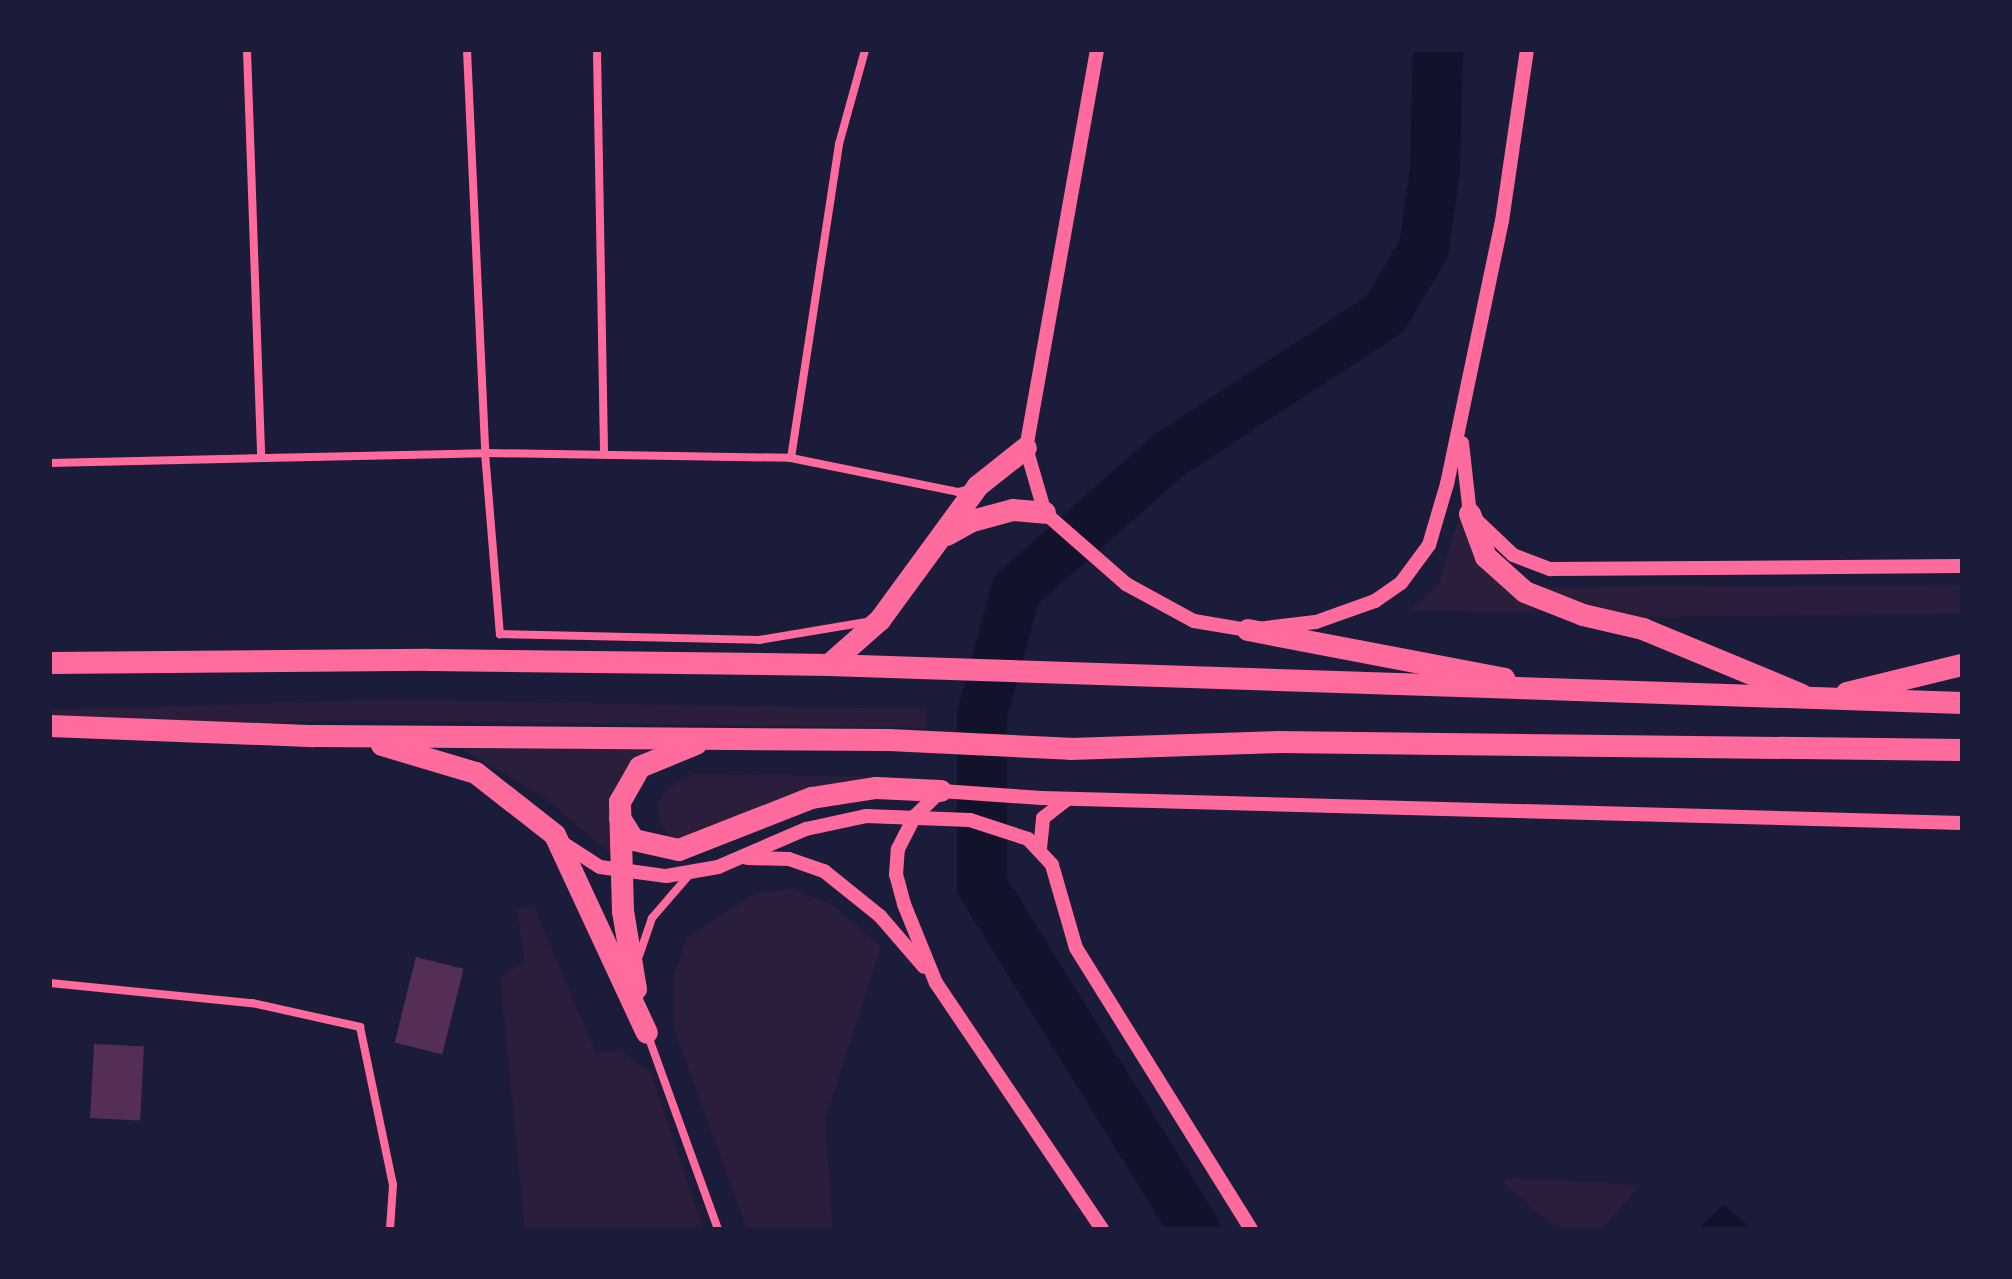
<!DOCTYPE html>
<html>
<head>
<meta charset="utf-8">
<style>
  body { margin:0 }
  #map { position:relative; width:2012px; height:1279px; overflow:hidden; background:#1b1b3a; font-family:Manrope,sans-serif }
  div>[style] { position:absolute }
  .green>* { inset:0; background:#2a1e3b }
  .water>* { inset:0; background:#12122b }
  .river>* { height:50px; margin:-25px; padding:0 25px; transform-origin:25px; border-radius:25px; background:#12122b }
  .building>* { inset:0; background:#542f53; transform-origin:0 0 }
  .minor>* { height:8px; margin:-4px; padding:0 4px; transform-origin:4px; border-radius:4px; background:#ff6b9d }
  .tertiary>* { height:14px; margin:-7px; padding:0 7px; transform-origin:7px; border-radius:7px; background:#ff6b9d }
  .trunk>* { height:22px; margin:-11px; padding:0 11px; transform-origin:11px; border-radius:11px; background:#ff6b9d }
  span { translate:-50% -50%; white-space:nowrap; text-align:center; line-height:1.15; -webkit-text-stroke:8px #1b1b3a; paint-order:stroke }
  .frame { position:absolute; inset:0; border:52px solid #1b1b3a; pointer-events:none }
</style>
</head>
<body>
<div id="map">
  <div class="green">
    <div style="clip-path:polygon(1463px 504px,1475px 558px,1538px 612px,1411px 610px,1439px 583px)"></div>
    <div style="clip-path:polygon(1962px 585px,1962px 614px,1627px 617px,1540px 587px)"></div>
    <div style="clip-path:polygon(386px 700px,925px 709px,927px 728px,361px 720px,50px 729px,50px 710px)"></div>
    <div style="clip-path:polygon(458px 747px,668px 749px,619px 809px,624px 866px,546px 798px)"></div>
    <div style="clip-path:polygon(694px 774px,892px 777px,820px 794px,722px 839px,673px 840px,661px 825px,657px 804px,668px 788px)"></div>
    <div style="clip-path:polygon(791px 888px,832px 905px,881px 946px,825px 1120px,833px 1229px,747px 1229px,674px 1029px,674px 976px,687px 937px,755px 894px)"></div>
    <div style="clip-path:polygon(534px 907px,596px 1053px,621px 1050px,651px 1073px,703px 1229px,525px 1229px,500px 977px,525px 962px,517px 910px)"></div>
    <div style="clip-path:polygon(1507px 1178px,1640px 1185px,1602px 1229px,1557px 1229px,1503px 1183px)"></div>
  </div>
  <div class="water">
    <div style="clip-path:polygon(1723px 1205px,1752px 1229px,1698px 1229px)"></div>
  </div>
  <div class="river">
    <div style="left:1195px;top:1229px;width:404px;rotate:-121.8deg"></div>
    <div style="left:982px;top:886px;width:171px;rotate:-90deg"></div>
    <div style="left:982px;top:715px;width:130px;rotate:-74.8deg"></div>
    <div style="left:1016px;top:590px;width:204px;rotate:-41.4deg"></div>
    <div style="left:1169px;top:455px;width:258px;rotate:-33.1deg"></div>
    <div style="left:1385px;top:314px;width:77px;rotate:-59.4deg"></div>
    <div style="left:1424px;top:248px;width:80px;rotate:-82.1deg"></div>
    <div style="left:1435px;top:169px;width:119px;rotate:-88.6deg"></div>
  </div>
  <div class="building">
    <div style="left:416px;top:957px;width:49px;height:88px;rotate:14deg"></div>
    <div style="left:94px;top:1044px;width:50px;height:74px;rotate:3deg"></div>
  </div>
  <div class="minor">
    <div style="left:247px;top:50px;width:406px;rotate:88deg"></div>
    <div style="left:467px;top:50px;width:403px;rotate:87.4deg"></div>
    <div style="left:485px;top:453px;width:182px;rotate:85.3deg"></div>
    <div style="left:500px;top:634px;width:259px;rotate:1.3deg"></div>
    <div style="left:759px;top:640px;width:109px;rotate:-9.5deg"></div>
    <div style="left:597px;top:50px;width:404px;rotate:89deg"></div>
    <div style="left:791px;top:458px;width:318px;rotate:-81.3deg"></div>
    <div style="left:839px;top:144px;width:98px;rotate:-74.5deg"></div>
    <div style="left:50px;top:463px;width:435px;rotate:-1.3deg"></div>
    <div style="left:485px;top:453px;width:306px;rotate:0.9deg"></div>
    <div style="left:791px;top:458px;width:170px;rotate:11.5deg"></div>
    <div style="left:958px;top:492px;width:11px;rotate:-15deg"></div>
    <div style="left:639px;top:956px;width:40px;rotate:-71.1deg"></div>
    <div style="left:652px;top:918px;width:58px;rotate:-49.2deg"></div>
    <div style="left:50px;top:983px;width:203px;rotate:5.7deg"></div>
    <div style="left:252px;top:1003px;width:111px;rotate:12.5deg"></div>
    <div style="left:360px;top:1027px;width:161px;rotate:78.2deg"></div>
    <div style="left:393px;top:1185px;width:44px;rotate:93.9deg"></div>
    <div style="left:647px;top:1033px;width:208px;rotate:70.1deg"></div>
  </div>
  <div class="tertiary">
    <div style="left:1097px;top:50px;width:404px;rotate:100.1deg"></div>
    <div style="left:1026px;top:448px;width:68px;rotate:73.7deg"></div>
    <div style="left:1045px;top:513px;width:108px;rotate:41.2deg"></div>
    <div style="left:1126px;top:584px;width:77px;rotate:28.6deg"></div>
    <div style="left:1194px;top:621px;width:55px;rotate:9.5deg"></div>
    <div style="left:1248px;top:630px;width:68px;rotate:-6.7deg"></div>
    <div style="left:1316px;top:622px;width:63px;rotate:-19.6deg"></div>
    <div style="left:1375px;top:601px;width:32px;rotate:-35deg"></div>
    <div style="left:1401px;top:583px;width:47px;rotate:-53.6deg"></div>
    <div style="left:1429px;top:545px;width:64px;rotate:-73.6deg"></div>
    <div style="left:1447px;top:484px;width:269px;rotate:-78.2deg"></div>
    <div style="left:1502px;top:221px;width:173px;rotate:-81.7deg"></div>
    <div style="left:1462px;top:443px;width:71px;rotate:83.6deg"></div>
    <div style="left:1470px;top:514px;width:59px;rotate:43.6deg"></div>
    <div style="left:1513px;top:555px;width:40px;rotate:21deg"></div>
    <div style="left:1550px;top:569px;width:412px;rotate:-0.4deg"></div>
    <div style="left:561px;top:842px;width:46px;rotate:32.7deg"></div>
    <div style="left:600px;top:867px;width:67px;rotate:7.8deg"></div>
    <div style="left:666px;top:876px;width:53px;rotate:-9.8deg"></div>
    <div style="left:718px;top:867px;width:96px;rotate:-23.4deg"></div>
    <div style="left:806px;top:829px;width:61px;rotate:-12.2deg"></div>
    <div style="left:866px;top:816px;width:104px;rotate:2.2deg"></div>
    <div style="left:970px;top:820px;width:61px;rotate:18.1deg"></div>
    <div style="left:1028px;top:839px;width:35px;rotate:47deg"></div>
    <div style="left:1052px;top:865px;width:86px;rotate:73.9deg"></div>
    <div style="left:1076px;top:948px;width:331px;rotate:58.1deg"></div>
    <div style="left:1040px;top:848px;width:30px;rotate:-84deg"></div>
    <div style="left:1043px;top:818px;width:29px;rotate:-38deg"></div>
    <div style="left:747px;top:858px;width:42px;rotate:1.4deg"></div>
    <div style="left:789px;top:859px;width:37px;rotate:19deg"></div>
    <div style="left:824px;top:871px;width:72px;rotate:38.8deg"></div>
    <div style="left:880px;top:916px;width:67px;rotate:49.2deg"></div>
    <div style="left:1102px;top:1229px;width:297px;rotate:-124deg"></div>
    <div style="left:936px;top:983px;width:85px;rotate:-112.1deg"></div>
    <div style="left:904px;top:904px;width:30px;rotate:-105deg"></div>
    <div style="left:896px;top:875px;width:26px;rotate:-86deg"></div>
    <div style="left:898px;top:849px;width:37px;rotate:-63deg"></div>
    <div style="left:915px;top:816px;width:36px;rotate:-44deg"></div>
    <div style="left:941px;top:791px;width:101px;rotate:4deg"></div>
    <div style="left:1042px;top:798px;width:920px;rotate:1.56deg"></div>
  </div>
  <div class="trunk">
    <div style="left:1470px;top:514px;width:46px;rotate:69.6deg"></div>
    <div style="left:1486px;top:557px;width:52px;rotate:41.9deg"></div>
    <div style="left:1525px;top:592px;width:62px;rotate:21.6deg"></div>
    <div style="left:1583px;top:615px;width:62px;rotate:13.1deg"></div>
    <div style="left:1643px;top:629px;width:172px;rotate:22.5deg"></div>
    <div style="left:947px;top:535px;width:29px;rotate:-29deg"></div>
    <div style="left:972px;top:521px;width:42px;rotate:-15deg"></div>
    <div style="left:1013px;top:510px;width:32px;rotate:5deg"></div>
    <div style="left:1248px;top:630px;width:261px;rotate:10.8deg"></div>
    <div style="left:50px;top:663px;width:379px;rotate:-0.5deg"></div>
    <div style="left:429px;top:660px;width:400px;rotate:0.7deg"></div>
    <div style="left:829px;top:665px;width:1134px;rotate:1.92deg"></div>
    <div style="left:829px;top:665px;width:68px;rotate:-41.4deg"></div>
    <div style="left:880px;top:620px;width:166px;rotate:-53.8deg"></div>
    <div style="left:978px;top:486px;width:61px;rotate:-38.4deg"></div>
    <div style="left:1847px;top:693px;width:118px;rotate:-13.7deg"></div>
    <div style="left:50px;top:726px;width:264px;rotate:2.2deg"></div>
    <div style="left:314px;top:736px;width:575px;rotate:0.4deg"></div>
    <div style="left:889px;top:740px;width:181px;rotate:2.8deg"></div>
    <div style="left:1070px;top:749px;width:207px;rotate:-1.9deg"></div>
    <div style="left:1277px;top:742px;width:685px;rotate:0.67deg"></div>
    <div style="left:382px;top:745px;width:98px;rotate:16.6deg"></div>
    <div style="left:476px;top:773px;width:100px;rotate:38.1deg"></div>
    <div style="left:555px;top:835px;width:218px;rotate:65.1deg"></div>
    <div style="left:620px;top:818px;width:26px;rotate:58deg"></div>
    <div style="left:634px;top:840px;width:46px;rotate:12.5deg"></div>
    <div style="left:679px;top:850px;width:143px;rotate:-21.4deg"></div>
    <div style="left:812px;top:798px;width:65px;rotate:-8.9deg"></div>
    <div style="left:876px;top:788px;width:65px;rotate:2.6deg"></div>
    <div style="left:636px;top:989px;width:79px;rotate:-99.5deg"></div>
    <div style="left:623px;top:911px;width:109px;rotate:-91.6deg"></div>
    <div style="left:620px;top:802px;width:40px;rotate:-60.3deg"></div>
    <div style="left:640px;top:767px;width:61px;rotate:-22.3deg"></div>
  </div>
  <div class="frame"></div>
</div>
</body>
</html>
